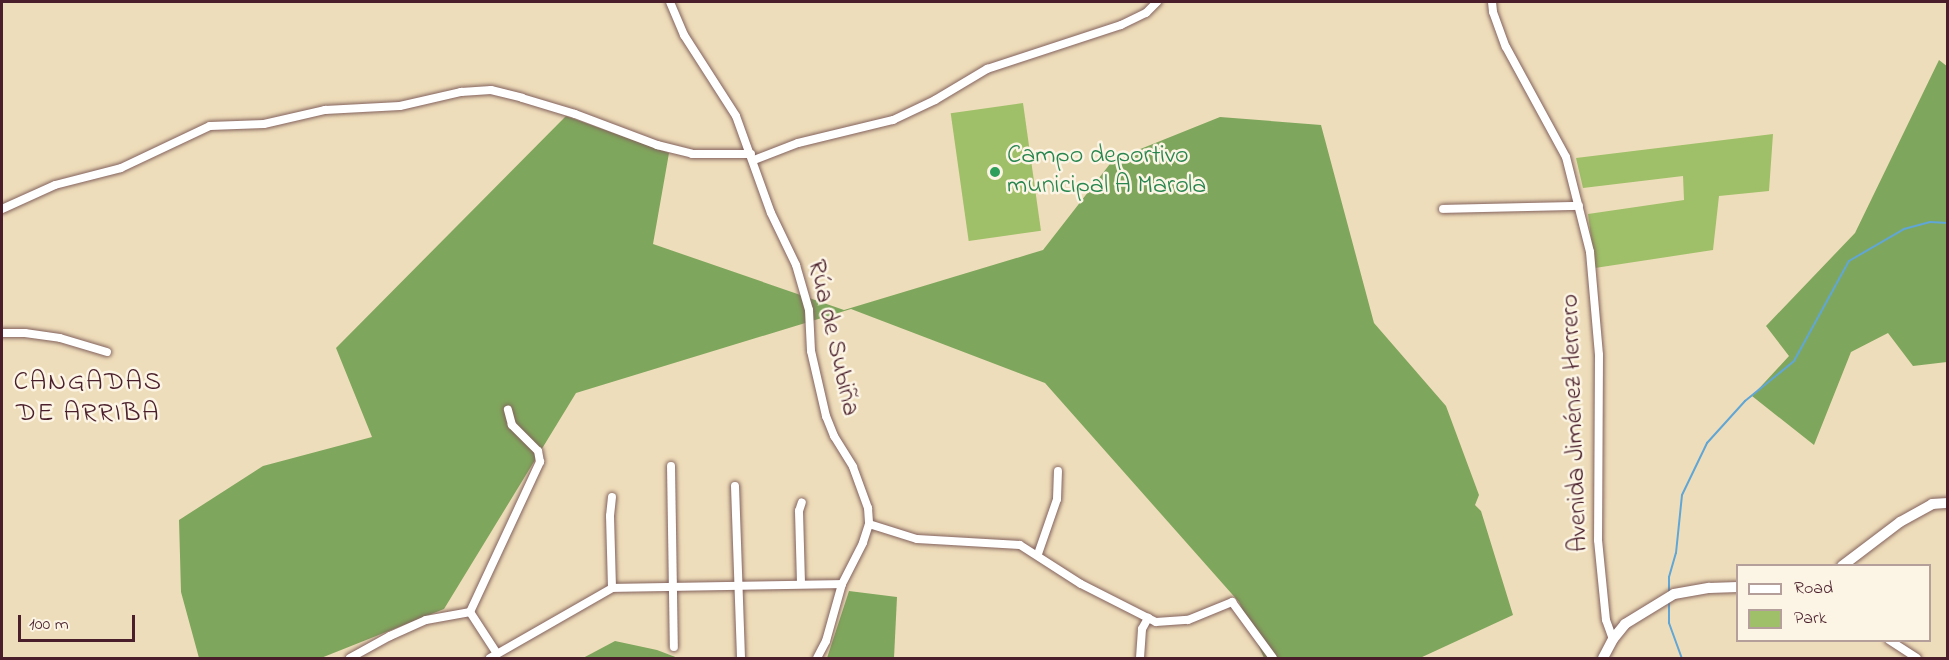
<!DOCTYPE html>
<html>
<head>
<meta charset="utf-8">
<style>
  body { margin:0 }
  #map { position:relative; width:1949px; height:660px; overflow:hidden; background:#eeddba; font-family:"Indie Flower",sans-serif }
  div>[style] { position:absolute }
  .green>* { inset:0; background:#9fc069; transform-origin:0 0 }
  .forest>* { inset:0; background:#7fa65d }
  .stream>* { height:2px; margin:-1px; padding:0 1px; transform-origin:1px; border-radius:1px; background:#60a6d6 }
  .roads { filter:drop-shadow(0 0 2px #83625d) drop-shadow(0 0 2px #83625d) }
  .street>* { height:8px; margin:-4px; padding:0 4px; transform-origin:4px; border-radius:4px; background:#fff }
  .secondary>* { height:10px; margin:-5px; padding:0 5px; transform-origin:5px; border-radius:5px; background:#fff }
  .dots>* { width:16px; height:16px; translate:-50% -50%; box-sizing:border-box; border:3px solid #fcf5e5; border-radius:50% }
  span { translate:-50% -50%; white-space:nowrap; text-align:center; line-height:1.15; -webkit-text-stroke:5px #fcf5e5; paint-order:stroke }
  .leisure-label { font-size:26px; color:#27864d }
  .left { translate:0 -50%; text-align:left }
  .street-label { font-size:26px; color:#4a1f2b }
  .neighbourhood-label { font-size:27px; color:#4a1f2b; letter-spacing:1.5px }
  .frame { position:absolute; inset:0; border:3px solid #4a1f2b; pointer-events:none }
  .legend { position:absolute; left:1736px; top:564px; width:195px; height:78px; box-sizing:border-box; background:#fcf5e5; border:2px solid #b59f9b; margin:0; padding:8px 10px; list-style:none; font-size:18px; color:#4a1f2b }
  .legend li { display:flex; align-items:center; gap:12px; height:30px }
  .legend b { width:30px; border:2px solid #b59f9b }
  .scale { position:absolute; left:18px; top:615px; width:117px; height:27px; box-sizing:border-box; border:3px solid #4a1f2b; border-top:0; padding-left:8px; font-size:18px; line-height:21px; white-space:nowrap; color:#4a1f2b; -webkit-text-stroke:4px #fcf5e5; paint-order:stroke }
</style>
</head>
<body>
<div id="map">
  <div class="green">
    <div style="left:1023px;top:103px;width:129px;height:73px;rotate:82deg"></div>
    <div style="clip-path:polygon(1773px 134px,1769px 191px,1719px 196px,1713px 250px,1595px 268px,1588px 214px,1684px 200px,1683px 176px,1583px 188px,1576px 158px)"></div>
  </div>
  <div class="forest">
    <div style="clip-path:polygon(1939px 60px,1948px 67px,1947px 362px,1913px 366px,1888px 333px,1851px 352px,1814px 445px,1752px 396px,1789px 356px,1766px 326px,1855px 233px)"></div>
    <div style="clip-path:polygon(566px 116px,669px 153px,653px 244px,844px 310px,1043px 250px,1113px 160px,1220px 117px,1321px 125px,1374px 323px,1446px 406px,1479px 495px,1475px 505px,1481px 511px,1513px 615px,1420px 658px,1264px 658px,1239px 602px,1045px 383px,851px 309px,576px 393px,444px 609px,321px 658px,199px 658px,181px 592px,179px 520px,263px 466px,372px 437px,336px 348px)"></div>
    <div style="clip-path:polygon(849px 591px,897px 597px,894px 658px,827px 658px)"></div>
    <div style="clip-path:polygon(615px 641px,657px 650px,678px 658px,583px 658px)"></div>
  </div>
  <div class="stream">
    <div style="left:1669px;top:592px;width:15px;rotate:-90deg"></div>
    <div style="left:1669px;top:577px;width:25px;rotate:-74deg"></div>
    <div style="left:1676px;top:553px;width:58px;rotate:-84.1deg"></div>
    <div style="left:1682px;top:495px;width:58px;rotate:-64.3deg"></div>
    <div style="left:1707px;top:443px;width:57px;rotate:-47.9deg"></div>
    <div style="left:1745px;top:401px;width:63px;rotate:-39.2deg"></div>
    <div style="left:1794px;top:361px;width:114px;rotate:-61.2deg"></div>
    <div style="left:1849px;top:261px;width:64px;rotate:-30.2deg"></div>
    <div style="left:1904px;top:229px;width:27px;rotate:-15deg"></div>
    <div style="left:1930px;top:222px;width:18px;rotate:3deg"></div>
    <div style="left:1669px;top:601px;width:22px;rotate:90deg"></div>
    <div style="left:1669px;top:623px;width:37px;rotate:70deg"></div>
  </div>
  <div class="roads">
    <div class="street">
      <div style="left:670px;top:2px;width:36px;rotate:67deg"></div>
      <div style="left:684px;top:35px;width:96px;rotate:57.3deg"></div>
      <div style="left:736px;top:116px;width:103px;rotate:70.2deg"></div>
      <div style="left:771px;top:213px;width:58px;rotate:64.3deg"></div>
      <div style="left:796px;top:265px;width:47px;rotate:73.9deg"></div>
      <div style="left:809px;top:310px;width:41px;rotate:87.2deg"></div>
      <div style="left:811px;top:351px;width:67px;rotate:77deg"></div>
      <div style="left:826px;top:416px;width:22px;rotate:68deg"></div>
      <div style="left:834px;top:436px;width:36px;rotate:58deg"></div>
      <div style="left:853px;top:467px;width:44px;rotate:69.9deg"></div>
      <div style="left:868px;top:508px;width:16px;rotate:86deg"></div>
      <div style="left:869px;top:524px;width:20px;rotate:108deg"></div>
      <div style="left:863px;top:543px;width:46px;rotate:117.1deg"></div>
      <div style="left:842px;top:584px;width:59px;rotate:105.7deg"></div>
      <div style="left:826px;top:641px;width:19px;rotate:118deg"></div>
      <div style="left:1492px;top:2px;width:10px;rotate:84deg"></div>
      <div style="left:1493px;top:12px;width:37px;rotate:70deg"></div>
      <div style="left:1506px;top:47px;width:125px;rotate:61.4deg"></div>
      <div style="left:1566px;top:157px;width:98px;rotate:75.8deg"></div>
      <div style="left:1590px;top:252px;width:103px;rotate:85deg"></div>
      <div style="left:1599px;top:355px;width:185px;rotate:90.3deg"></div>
      <div style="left:1598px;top:540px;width:80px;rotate:84.3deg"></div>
      <div style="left:1606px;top:620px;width:20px;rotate:70deg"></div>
      <div style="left:754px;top:160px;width:47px;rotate:-21.1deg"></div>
      <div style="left:798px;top:143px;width:98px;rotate:-13.6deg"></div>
      <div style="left:893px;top:120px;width:47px;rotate:-25.5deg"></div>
      <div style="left:935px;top:100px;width:61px;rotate:-30.8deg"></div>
      <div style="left:987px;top:69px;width:141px;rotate:-18.2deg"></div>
      <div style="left:1121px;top:25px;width:28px;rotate:-26deg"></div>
      <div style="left:1146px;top:13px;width:16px;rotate:-45deg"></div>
      <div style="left:2px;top:209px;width:58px;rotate:-24.4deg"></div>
      <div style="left:55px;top:185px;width:68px;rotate:-14.4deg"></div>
      <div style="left:121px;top:168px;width:98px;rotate:-25.3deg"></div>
      <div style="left:210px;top:126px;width:54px;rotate:-2.1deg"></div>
      <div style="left:264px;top:124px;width:63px;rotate:-12.9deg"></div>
      <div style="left:325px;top:110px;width:75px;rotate:-3.1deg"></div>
      <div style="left:400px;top:106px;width:63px;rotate:-12.9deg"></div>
      <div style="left:461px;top:92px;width:30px;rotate:-4deg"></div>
      <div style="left:491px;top:90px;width:32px;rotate:14deg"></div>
      <div style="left:522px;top:98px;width:55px;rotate:16.8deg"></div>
      <div style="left:575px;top:114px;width:88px;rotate:20.7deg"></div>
      <div style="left:657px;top:145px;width:36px;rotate:14deg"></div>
      <div style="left:692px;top:154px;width:59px"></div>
      <div style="left:1443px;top:209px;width:136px;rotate:-1.3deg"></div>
      <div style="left:2px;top:333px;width:23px"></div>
      <div style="left:25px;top:333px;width:35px;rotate:8deg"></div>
      <div style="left:60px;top:338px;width:49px;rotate:16.6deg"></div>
      <div style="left:671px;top:466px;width:181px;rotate:89.1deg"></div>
      <div style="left:735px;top:486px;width:172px;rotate:88deg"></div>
      <div style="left:612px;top:497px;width:19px;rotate:96deg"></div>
      <div style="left:610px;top:516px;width:72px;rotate:88.4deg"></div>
      <div style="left:869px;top:524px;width:50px;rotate:17.4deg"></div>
      <div style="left:917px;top:539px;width:103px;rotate:3.3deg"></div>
      <div style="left:1020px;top:545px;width:72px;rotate:32.6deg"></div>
      <div style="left:1081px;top:584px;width:84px;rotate:26.9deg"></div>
      <div style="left:1156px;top:622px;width:32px;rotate:-4deg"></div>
      <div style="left:1188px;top:620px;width:48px;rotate:-22.2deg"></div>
      <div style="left:1232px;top:602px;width:69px;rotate:53.8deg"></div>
      <div style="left:1038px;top:554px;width:58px;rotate:-70.9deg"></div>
      <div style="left:1057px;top:499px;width:28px;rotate:-88deg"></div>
      <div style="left:801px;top:583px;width:72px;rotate:-91.6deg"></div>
      <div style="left:799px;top:511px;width:9px;rotate:-72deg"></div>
      <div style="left:470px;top:612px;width:166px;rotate:-65deg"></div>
      <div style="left:540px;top:462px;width:11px;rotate:-100deg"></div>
      <div style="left:538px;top:451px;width:37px;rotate:-135deg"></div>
      <div style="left:512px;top:425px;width:16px;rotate:-105deg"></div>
      <div style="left:470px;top:612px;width:48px;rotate:57deg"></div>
      <div style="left:1889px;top:640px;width:33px;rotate:33deg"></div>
      <div style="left:350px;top:658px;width:46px;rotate:-28.8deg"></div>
      <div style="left:390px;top:636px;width:39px;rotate:-24deg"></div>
      <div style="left:426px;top:620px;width:45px;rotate:-10.3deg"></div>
      <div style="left:490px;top:658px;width:141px;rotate:-29.8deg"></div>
      <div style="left:612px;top:588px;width:230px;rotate:-1deg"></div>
      <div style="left:1140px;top:658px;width:29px;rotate:-86deg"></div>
      <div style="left:1142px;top:629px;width:13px;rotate:-61deg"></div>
    </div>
    <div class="secondary">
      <div style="left:1842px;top:566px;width:73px;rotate:-37.2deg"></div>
      <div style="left:1900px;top:522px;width:37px;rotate:-29deg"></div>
      <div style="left:1932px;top:504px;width:16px;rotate:-4deg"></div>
      <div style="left:1603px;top:658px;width:21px;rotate:-62deg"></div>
      <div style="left:1613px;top:639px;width:19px;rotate:-51deg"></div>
      <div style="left:1625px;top:624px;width:57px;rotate:-31.5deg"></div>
      <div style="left:1674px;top:594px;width:36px;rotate:-10deg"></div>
      <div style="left:1709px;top:588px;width:29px;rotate:-2deg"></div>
    </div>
  </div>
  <div class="dots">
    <div style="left:995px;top:172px;background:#2e9e5b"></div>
  </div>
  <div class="leisure-label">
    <span class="left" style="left:1007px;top:172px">Campo deportivo<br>municipal A Marola</span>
  </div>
  <div class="street-label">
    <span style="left:832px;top:338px;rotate:77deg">Rúa de Subiña</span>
    <span style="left:1576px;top:423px;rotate:-92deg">Avenida Jiménez Herrero</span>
  </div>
  <div class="neighbourhood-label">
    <span style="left:88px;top:398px">CANGADAS<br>DE ARRIBA</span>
  </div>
  <div class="frame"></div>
  <ul class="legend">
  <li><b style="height:8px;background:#fff"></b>Road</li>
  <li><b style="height:16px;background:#9fc069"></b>Park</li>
  </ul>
  <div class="scale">100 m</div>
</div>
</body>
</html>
